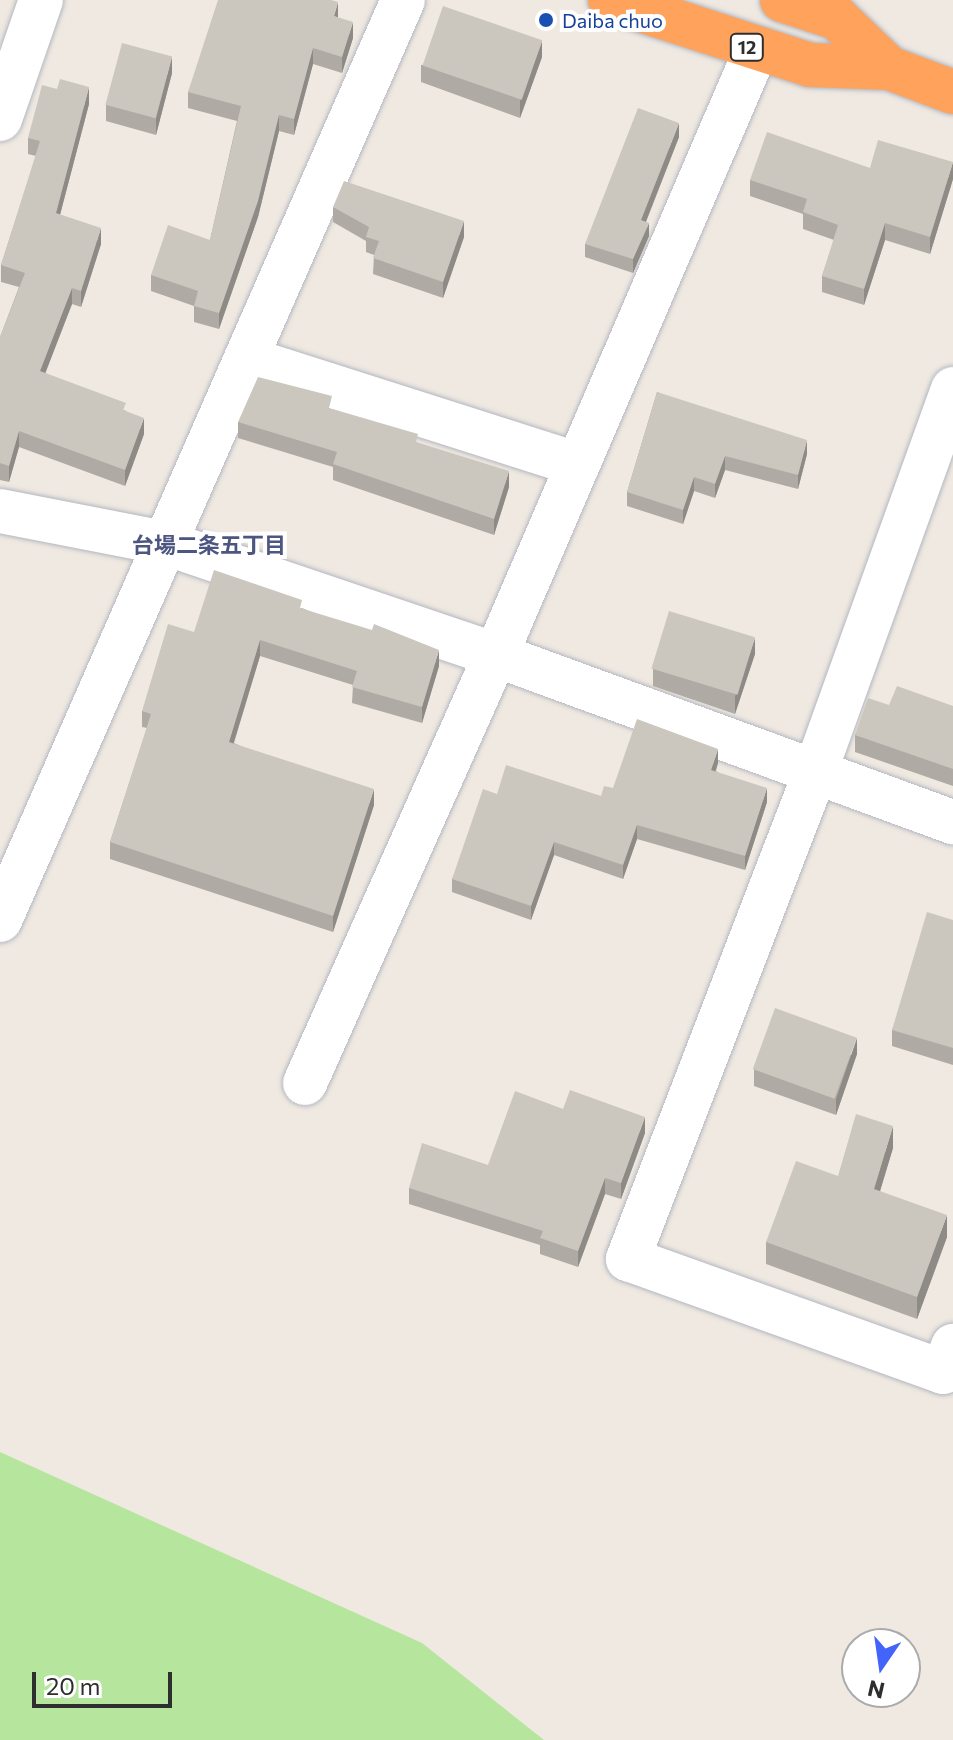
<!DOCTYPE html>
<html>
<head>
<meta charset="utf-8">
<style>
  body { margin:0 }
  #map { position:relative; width:953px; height:1740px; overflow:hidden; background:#efe9e1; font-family:Commissioner,"Noto Sans JP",sans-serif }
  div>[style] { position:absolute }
  .green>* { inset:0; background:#b6e59e }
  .roads { filter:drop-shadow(0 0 2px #b4b7c1) drop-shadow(0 0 2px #b4b7c1) }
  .minor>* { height:44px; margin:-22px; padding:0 22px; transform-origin:22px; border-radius:22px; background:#fff }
  .highway>* { height:44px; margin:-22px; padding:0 22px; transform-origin:22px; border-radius:22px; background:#ffa35c }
  .wall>* { inset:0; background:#afaba4 }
  .shaded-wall>* { inset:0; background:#8e8b86 }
  .building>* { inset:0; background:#cbc7bf; transform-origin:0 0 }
  .dots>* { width:22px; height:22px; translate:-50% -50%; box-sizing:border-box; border:4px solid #fff; border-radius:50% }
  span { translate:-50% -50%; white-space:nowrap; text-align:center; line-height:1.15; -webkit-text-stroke:8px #fff; paint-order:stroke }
  .shield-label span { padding:2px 6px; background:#fff; border:2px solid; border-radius:6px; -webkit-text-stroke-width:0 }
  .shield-label { font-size:18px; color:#2e2e2e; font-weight:700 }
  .transit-label { font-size:20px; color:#164399 }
  .left { translate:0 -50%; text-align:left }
  .neighbourhood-label { font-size:22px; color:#4d5680; font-weight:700 }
  .north { position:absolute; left:841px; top:1628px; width:80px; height:80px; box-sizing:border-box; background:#fff; border:2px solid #ababab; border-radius:50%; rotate:193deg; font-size:22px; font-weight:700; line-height:32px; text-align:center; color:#2e2e2e }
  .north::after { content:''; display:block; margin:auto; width:28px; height:36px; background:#4264fb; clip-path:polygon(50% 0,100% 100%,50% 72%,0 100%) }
  .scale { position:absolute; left:32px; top:1672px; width:140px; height:36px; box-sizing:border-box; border:4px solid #2e2e2e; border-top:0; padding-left:10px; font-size:24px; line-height:28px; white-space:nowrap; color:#2e2e2e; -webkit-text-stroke:6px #fff; paint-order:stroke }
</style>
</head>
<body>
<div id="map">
  <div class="green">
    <div style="clip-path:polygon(0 1452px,422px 1643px,544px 1740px,0 1740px)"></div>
  </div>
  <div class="roads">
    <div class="minor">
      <div style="left:0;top:119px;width:126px;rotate:-71deg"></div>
      <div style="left:247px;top:359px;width:345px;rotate:17.7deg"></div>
      <div style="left:953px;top:389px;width:408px;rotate:109.8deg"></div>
      <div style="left:815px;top:773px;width:521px;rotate:111.05deg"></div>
      <div style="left:628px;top:1259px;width:335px;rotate:19.7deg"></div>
      <div style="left:943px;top:1372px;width:28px;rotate:-69deg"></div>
      <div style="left:0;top:511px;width:168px;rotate:11deg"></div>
      <div style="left:165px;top:543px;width:349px;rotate:18.7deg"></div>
      <div style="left:496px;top:655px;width:487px;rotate:20.1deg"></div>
      <div style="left:0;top:920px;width:1004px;rotate:-66.34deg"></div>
      <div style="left:305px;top:1083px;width:469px;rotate:-66deg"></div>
      <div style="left:496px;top:655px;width:659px;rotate:-66.74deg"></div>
    </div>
    <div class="highway">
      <div style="left:610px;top:0;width:210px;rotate:18deg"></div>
      <div style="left:810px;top:65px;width:79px;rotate:2.2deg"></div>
      <div style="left:889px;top:68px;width:68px;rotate:20.6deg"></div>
      <div style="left:782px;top:0;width:58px;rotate:18.1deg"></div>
      <div style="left:837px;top:18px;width:72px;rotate:43.9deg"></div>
    </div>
  </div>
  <div class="wall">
    <div style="clip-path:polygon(338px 18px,353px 38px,342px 73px,313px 64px,294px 135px,279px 131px,258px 217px,219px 329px,194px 322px,194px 306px,151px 291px,151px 275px,210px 240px,237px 121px,188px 108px,188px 92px)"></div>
    <div style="clip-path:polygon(542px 57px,520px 118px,421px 82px,421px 65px)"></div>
    <div style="clip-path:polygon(172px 73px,156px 135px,106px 121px,106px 105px)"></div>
    <div style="clip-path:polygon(89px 104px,60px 215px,101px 244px,81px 307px,72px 304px,45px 373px,126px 411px,144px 434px,125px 486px,19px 447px,9px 482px,0 480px,0 337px,19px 287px,1px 282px,1px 265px,36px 156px,28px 154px,28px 138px)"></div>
    <div style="clip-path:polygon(679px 137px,646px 222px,649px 236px,633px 273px,585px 257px,585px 244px)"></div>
    <div style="clip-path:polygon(870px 168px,953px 179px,930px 254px,885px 240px,864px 305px,822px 292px,822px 276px,834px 240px,803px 229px,803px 214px,750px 196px,750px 180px)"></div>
    <div style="clip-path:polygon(333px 207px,464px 237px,443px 298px,373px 274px,374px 255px,366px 252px,366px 241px,333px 222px)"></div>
    <div style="clip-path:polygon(657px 392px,807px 454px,798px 489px,725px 470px,715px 498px,694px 491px,683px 524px,627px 506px,627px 492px)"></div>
    <div style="clip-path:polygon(332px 409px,418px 443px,509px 487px,494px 535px,333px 480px,333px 467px,238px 438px,238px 422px)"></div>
    <div style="clip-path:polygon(302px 608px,439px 666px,422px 723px,352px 703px,353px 685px,260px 656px,234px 743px,374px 805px,333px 932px,110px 859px,110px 842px,147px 728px,142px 727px,142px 711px)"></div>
    <div style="clip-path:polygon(755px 654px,735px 714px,653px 686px,653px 669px)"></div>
    <div style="clip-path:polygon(889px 705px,953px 706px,953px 786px,855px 752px,855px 735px)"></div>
    <div style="clip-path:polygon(718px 763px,716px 771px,767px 802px,745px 870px,637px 839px,623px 879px,554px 855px,531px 920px,452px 892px,452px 879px,497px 794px,601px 796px)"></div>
    <div style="clip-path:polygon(953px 920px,953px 1065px,892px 1046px,892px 1030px)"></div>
    <div style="clip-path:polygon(857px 1054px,836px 1115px,754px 1086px,754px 1069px)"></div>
    <div style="clip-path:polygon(563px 1109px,645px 1133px,621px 1199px,605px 1194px,578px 1267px,540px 1254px,540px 1245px,409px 1204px,409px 1188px,488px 1165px)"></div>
    <div style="clip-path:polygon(893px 1148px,880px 1191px,947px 1237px,917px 1319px,766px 1264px,766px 1242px,838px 1176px)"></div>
  </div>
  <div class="shaded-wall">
    <div style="clip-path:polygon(338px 2px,338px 18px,334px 16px)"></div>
    <div style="clip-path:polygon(353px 22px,353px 38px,342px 73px,342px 57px)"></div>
    <div style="clip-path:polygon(542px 41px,542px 57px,520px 118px,520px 101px)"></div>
    <div style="clip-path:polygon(313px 48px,313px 64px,294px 135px,294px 119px)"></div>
    <div style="clip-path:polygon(172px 56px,172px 73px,156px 135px,156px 118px)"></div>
    <div style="clip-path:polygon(89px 87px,89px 104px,56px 230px,56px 213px)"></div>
    <div style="clip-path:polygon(279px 115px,279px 131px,258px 217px,219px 329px,219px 313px)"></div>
    <div style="clip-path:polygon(679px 123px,679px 137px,641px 234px,641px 220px)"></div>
    <div style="clip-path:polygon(953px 162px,953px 179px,930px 254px,930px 237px)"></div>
    <div style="clip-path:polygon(464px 221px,464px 237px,443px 298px,443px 282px)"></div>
    <div style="clip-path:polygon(649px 223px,649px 236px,633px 273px,633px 259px)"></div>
    <div style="clip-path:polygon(885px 223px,885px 240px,864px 305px,864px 289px)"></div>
    <div style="clip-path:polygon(101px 228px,101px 244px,81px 307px,81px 291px)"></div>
    <div style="clip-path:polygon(72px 288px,72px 304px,40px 387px,40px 371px)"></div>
    <div style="clip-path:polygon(144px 418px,144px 434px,125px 486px,125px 470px)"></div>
    <div style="clip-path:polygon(19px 431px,19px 447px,9px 482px,9px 466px)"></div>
    <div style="clip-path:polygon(807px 440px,807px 454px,798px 489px,798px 475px)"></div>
    <div style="clip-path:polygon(725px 456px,725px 470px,715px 498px,715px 484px)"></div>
    <div style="clip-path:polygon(509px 471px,509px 487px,494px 535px,494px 519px)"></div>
    <div style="clip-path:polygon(694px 477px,694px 491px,683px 524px,683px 510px)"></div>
    <div style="clip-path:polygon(755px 638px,755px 654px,735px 714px,735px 697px)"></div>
    <div style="clip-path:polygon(260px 640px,260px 656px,229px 758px,229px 742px)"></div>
    <div style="clip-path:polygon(439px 650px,439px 666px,422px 723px,422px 707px)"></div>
    <div style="clip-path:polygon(718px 749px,718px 763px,711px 784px,711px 770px)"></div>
    <div style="clip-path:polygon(767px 788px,767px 802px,745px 870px,745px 856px)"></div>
    <div style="clip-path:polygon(374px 789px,374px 805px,333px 932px,333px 916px)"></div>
    <div style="clip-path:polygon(637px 825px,637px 839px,623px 879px,623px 865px)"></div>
    <div style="clip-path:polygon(554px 842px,554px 855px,531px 920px,531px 906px)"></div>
    <div style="clip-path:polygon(857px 1038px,857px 1054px,836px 1115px,836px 1099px)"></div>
    <div style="clip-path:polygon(645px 1117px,645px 1133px,621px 1199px,621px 1183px)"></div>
    <div style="clip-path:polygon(893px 1126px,893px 1148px,874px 1211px,874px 1189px)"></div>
    <div style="clip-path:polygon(605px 1178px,605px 1194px,578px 1267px,578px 1251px)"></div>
    <div style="clip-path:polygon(947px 1215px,947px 1237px,917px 1319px,917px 1297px)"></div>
  </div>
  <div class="building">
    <div style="clip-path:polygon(218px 0,331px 0,338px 2px,334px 16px,353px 22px,342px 57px,313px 48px,294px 119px,279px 115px,258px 201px,219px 313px,194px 306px,198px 291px,151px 275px,168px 225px,210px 240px,241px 106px,188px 92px)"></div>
    <div style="left:443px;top:6px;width:105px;height:63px;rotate:19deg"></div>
    <div style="left:122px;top:43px;width:52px;height:64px;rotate:15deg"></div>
    <div style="clip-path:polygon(60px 79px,89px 87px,56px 213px,101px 228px,81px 291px,72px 288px,40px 371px,126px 403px,123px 410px,144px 418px,125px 470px,19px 431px,9px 466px,0 463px,0 337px,25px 273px,1px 265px,40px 141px,28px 138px,42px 85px,57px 89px)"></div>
    <div style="clip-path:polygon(638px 108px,679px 123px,641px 220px,649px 223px,633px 259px,585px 244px)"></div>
    <div style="clip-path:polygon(767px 132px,870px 168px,878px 140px,953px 162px,930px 237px,885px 223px,864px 289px,822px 276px,838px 225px,803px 212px,807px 199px,750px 180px)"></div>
    <div style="clip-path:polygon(344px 181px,464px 221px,443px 282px,373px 258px,379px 241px,366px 237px,369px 227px,333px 207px)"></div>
    <div style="clip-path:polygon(258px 377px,332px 396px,329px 408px,418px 434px,416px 442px,509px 471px,494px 519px,333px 464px,337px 452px,238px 422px)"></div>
    <div style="clip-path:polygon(657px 392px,807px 440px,798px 475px,725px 456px,715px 484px,694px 477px,683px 510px,627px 492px)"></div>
    <div style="clip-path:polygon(214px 570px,302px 600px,300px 608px,372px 630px,374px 624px,439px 650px,422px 707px,352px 687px,357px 671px,260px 640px,229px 742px,374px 789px,333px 916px,110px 842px,151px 714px,142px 711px,168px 624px,194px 632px)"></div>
    <div style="left:669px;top:611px;width:90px;height:60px;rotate:17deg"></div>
    <div style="clip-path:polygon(897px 686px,953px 706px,953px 769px,855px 735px,868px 698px,889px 705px)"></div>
    <div style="clip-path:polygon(637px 719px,718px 749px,711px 770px,767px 788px,745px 856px,637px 825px,623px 865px,554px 842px,531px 906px,452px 879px,483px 789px,497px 794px,506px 765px,601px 796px,604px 786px,613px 788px)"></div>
    <div style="clip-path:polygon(927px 912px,953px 920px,953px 1048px,892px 1030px)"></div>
    <div style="left:775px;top:1008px;width:87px;height:65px;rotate:20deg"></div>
    <div style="clip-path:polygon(570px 1090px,645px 1117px,621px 1183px,605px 1178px,578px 1251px,540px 1238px,543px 1231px,409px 1188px,422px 1143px,488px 1165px,515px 1091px,563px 1109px)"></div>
    <div style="clip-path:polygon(856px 1114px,893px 1126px,874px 1189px,947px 1215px,917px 1297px,766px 1242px,796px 1161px,838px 1176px)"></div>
  </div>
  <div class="dots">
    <div style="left:546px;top:20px;background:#1a4fb4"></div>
  </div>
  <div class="shield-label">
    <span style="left:747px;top:47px">12</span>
  </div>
  <div class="transit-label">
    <span class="left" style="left:562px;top:20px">Daiba chuo</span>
  </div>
  <div class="neighbourhood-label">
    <span style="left:209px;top:545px">台場二条五丁目</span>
  </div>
  <div class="north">N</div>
  <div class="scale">20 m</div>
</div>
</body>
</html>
